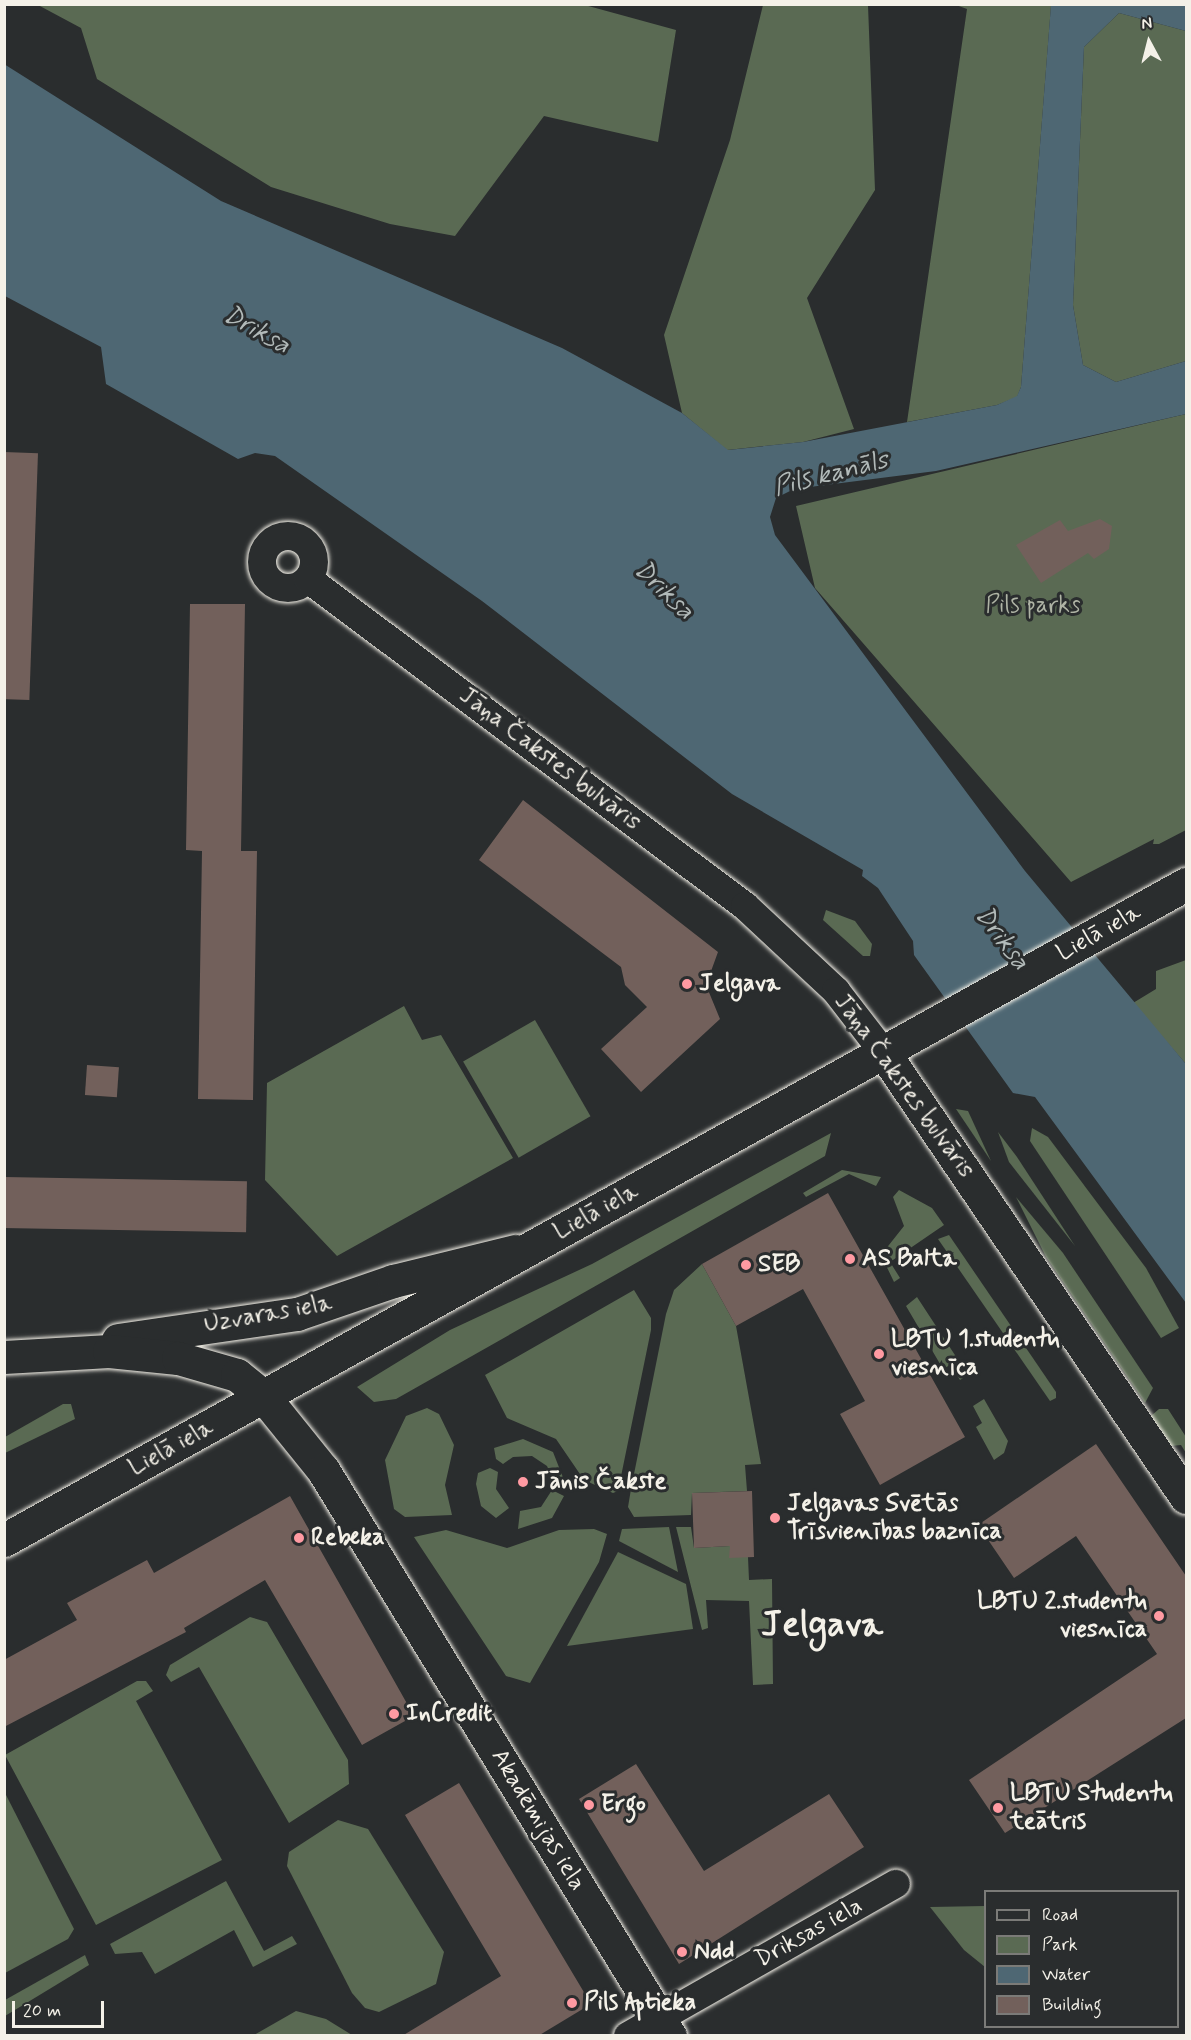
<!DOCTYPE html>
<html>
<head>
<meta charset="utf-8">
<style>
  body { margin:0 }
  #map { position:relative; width:1191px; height:2040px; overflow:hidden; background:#2a2d2e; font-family:Mynerve,sans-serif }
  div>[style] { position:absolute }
  .green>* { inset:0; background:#5a6a53; transform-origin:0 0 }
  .water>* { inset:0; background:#4e6773 }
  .building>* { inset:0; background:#72605b; transform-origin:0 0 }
  .roads { filter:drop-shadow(0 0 2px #f4f1e8) drop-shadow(0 0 2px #f4f1e8) }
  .minor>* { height:28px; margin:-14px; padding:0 14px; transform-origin:14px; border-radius:14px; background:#2a2d2e }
  .minor>.ring { margin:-14px; padding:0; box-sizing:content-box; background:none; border:28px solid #2a2d2e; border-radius:50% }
  .tertiary>* { height:33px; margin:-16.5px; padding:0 16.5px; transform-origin:16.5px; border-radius:16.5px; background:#2a2d2e }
  .secondary>* { height:33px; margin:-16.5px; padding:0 16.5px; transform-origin:16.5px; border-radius:16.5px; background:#2a2d2e }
  .primary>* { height:33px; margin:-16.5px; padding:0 16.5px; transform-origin:16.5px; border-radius:16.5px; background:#2a2d2e }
  .dots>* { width:16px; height:16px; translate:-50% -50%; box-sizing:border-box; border:3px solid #2a2d2e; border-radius:50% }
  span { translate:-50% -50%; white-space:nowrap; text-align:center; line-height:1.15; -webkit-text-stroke:6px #2a2d2e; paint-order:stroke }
  .park-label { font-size:24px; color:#afb4a5 }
  .street-label { font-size:24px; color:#f4f1e8 }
  .poi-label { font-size:24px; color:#f4f1e8; font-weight:700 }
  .left { translate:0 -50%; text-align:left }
  .right { translate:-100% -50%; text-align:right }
  .water-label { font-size:26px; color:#b2bab9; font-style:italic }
  .town-label { font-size:36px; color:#f4f1e8; font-weight:700 }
  .frame { position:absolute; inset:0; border:6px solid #f4f1e8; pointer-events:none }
  .legend { position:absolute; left:984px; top:1890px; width:195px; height:138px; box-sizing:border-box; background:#2a2d2e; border:2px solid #7b7b78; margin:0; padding:8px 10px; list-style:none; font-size:18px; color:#f4f1e8 }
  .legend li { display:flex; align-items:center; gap:12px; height:30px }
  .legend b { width:30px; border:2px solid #7b7b78 }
  .north { position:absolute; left:1119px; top:12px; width:60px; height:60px; -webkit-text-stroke:4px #2a2d2e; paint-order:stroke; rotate:353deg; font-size:16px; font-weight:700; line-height:24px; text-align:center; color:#f4f1e8 }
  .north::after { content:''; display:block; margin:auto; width:21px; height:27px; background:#f4f1e8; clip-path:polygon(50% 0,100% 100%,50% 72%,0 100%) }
  .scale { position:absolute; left:12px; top:2001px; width:92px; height:27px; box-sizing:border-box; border:3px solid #f4f1e8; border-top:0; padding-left:8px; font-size:18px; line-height:21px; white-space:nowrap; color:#f4f1e8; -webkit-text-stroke:4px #2a2d2e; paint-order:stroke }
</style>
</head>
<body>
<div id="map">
  <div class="green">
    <div style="clip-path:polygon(581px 4px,676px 30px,658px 142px,544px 116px,455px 236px,390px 224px,271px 187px,97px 79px,81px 28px,38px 5px)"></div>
    <div style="clip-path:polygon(763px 5px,868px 5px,875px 190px,807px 298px,854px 429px,803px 442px,727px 450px,682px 413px,664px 335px,730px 140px)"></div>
    <div style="clip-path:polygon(956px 5px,1051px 6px,1021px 387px,1017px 397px,997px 405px,907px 422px,967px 9px)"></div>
    <div style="clip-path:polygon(1119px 13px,1186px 31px,1186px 361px,1116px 382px,1083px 365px,1073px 305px,1084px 47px)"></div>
    <div style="clip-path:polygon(1186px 414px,1186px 830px,1159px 844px,1153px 844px,1154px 839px,1071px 882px,815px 588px,796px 506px)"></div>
    <div style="clip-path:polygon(826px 910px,855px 921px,872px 944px,870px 956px,863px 956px,823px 920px)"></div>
    <div style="clip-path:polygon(1186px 960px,1186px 1064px,1133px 1003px,1156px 989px,1156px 971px)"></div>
    <div style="clip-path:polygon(404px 1006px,422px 1040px,441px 1035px,513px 1158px,337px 1256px,265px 1180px,267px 1083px)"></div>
    <div style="left:535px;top:1020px;width:111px;height:83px;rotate:60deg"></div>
    <div style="clip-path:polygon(956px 1109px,968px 1111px,991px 1161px)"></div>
    <div style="clip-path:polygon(1032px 1128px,1048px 1137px,1146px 1268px,1179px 1328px,1161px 1338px,1030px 1141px)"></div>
    <div style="clip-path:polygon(998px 1132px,1017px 1157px,1075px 1246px,1009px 1162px)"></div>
    <div style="clip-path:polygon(831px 1133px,825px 1156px,396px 1399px,374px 1402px,357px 1387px,450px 1330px,592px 1264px)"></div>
    <div style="clip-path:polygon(842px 1170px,881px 1177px,876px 1186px,849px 1174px,806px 1197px,803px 1193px)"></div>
    <div style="clip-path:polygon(899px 1190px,932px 1208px,944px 1225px,890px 1262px,900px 1278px,894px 1282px,881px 1255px,904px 1226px,893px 1197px)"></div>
    <div style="clip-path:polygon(1016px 1197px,1063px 1253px,1153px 1388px,1145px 1403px,1046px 1257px)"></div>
    <div style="clip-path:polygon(949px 1235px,1056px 1392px,1056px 1398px,1050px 1401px,938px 1239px)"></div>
    <div style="clip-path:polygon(702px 1264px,736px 1326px,761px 1464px,745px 1465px,747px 1491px,692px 1493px,691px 1515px,634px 1517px,628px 1507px,631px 1489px,666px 1314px,674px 1290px)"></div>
    <div style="clip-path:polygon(634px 1290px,651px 1318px,651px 1330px,618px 1491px,613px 1493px,584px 1480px,556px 1439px,507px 1418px,485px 1375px)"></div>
    <div style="clip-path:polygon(917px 1297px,968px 1375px,960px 1380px,950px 1365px,943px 1369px,906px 1306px)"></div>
    <div style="clip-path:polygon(984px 1399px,1008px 1441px,1004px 1453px,994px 1460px,976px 1427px,982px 1423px,973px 1406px)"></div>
    <div style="clip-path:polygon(63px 1404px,71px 1404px,75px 1419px,5px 1453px,5px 1437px)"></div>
    <div style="clip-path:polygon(427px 1408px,439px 1414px,454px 1445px,445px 1485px,452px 1515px,405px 1517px,394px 1509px,385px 1460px,406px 1416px)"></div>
    <div style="clip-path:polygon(1159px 1409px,1168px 1409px,1186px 1437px,1186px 1453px,1181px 1445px,1171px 1446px,1151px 1416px)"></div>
    <div style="clip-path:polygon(523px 1439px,553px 1452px,564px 1480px,553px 1481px,547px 1466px,532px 1456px,513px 1457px,503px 1464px,496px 1459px,494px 1448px)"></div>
    <div style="clip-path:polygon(490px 1468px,498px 1472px,496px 1489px,509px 1508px,496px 1518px,481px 1506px,476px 1484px,478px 1473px)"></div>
    <div style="clip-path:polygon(552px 1490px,564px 1496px,552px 1518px,518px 1529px,520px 1511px,541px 1507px)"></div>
    <div style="clip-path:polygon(669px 1527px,678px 1572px,619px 1541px,622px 1529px)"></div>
    <div style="clip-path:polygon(676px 1527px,691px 1527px,694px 1548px,730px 1546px,730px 1557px,748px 1557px,749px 1580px,772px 1579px,773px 1684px,753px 1685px,749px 1601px,706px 1600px,708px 1628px,702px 1630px)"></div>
    <div style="clip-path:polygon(594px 1529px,607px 1534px,599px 1562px,530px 1683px,506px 1676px,414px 1537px,446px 1530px,507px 1548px,559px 1530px)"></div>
    <div style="clip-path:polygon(618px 1552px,686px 1584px,693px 1629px,567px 1646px)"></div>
    <div style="clip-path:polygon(250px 1617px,267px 1622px,348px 1760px,349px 1784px,289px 1823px,199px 1667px,171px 1682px,166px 1675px,170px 1665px)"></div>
    <div style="clip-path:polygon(137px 1681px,146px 1681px,153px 1691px,136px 1701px,222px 1860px,96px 1925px,5px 1755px)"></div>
    <div style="clip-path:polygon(4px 1791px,74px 1929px,68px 1939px,5px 1973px)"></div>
    <div style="clip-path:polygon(338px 1820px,368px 1829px,444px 1952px,436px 1984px,379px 2012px,365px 2008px,352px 1993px,287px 1866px,289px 1852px)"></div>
    <div style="clip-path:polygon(226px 1881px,264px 1951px,292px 1936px,297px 1944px,253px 1967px,234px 1930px,155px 1974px,142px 1952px,115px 1954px,110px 1944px)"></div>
    <div style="clip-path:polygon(985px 1906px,986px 1906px,985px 1967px,964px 1950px,930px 1907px)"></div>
    <div style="clip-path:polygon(85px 1955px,89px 1965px,5px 2016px,5px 2000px)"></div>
    <div style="clip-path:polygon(296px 2011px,326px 2019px,352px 2035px,254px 2035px)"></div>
  </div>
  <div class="water">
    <div style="clip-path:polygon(1051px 5px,1186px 5px,1186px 31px,1119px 13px,1084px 47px,1073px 305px,1083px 365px,1116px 382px,1186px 361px,1186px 414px,936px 471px,794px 489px,776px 498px,770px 517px,775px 535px,1025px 871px,1186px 1064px,1186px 1303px,1035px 1097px,1013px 1093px,914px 955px,913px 941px,878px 888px,862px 876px,863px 870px,732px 794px,482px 601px,275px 456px,255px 453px,238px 459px,106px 384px,101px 347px,5px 296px,4px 64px,221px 201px,562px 348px,682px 413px,728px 450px,803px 442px,997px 405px,1017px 396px,1021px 387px)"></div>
  </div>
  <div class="building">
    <div style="left:4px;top:452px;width:34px;height:247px;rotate:2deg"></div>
    <div style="clip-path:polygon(1100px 519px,1112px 526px,1109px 549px,1094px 559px,1088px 553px,1041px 583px,1016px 545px,1060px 520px,1068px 531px)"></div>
    <div style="clip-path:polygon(190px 604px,245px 604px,241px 851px,257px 851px,253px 1100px,198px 1099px,202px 851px,186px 850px)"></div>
    <div style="clip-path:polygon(523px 800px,718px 952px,706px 985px,720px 1019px,641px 1092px,601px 1049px,647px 1007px,625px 985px,621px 967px,479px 860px)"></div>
    <div style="left:87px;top:1065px;width:32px;height:30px;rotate:4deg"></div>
    <div style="left:4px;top:1177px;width:243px;height:51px;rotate:1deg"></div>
    <div style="clip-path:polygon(828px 1193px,965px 1437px,880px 1485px,840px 1414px,865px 1401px,803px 1289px,736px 1326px,702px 1264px)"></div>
    <div style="clip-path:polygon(1096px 1444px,1186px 1576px,1186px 1718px,1005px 1833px,969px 1780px,1157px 1654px,1076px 1536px,1014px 1578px,978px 1525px)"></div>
    <div style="clip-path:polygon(752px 1491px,754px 1557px,729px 1558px,730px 1546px,694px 1548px,692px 1493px)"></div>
    <div style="clip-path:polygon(290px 1496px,414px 1716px,362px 1745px,265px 1580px,184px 1628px,186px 1632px,4px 1727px,4px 1660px,77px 1620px,67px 1603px,147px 1560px,154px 1573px)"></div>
    <div style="clip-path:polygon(636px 1764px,704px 1871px,829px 1794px,864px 1847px,679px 1964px,579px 1799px)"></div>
    <div style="clip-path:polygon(459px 1783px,591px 2004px,538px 2036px,402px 2036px,501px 1976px,405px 1815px)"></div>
  </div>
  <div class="roads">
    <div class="minor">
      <div class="ring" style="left:262px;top:536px;width:24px;height:24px"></div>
      <div style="left:308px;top:579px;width:546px;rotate:36.81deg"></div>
      <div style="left:745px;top:906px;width:125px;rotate:43deg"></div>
      <div style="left:836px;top:991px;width:78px;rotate:52.3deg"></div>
      <div style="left:628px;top:2036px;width:308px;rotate:-29.6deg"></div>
    </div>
    <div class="tertiary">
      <div style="left:884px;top:1053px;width:537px;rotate:55.78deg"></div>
    </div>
    <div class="secondary">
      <div style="left:118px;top:1340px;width:181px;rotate:-8.3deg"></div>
      <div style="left:297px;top:1314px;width:102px;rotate:-19deg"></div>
      <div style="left:393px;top:1281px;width:126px;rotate:-13.8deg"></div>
      <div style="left:4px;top:1357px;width:105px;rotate:-3.3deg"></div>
      <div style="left:109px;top:1351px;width:69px;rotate:5.8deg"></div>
      <div style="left:178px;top:1358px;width:61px;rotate:16.1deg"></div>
      <div style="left:237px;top:1375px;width:35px;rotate:39deg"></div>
      <div style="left:264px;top:1397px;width:94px;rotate:51.1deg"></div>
      <div style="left:323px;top:1470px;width:664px;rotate:58.49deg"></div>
    </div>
    <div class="primary">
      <div style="left:4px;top:1540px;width:1352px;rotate:-29.03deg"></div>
    </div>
  </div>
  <div class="dots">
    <div style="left:687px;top:984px;background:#ff9aa2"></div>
    <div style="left:850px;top:1259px;background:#ff9aa2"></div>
    <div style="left:746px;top:1265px;background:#ff9aa2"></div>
    <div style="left:879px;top:1354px;background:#ff9aa2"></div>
    <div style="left:523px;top:1482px;background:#ff9aa2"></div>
    <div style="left:775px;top:1518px;background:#ff9aa2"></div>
    <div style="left:299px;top:1538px;background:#ff9aa2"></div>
    <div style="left:1159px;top:1616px;background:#ff9aa2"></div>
    <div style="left:394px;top:1714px;background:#ff9aa2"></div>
    <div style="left:589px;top:1805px;background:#ff9aa2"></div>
    <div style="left:998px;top:1808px;background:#ff9aa2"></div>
    <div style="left:682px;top:1952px;background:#ff9aa2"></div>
    <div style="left:572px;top:2003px;background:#ff9aa2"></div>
  </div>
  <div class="park-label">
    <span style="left:1033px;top:606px">Pils parks</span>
  </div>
  <div class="street-label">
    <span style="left:550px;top:759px;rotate:37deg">Jāņa Čakstes bulvāris</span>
    <span style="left:1099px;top:933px;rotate:-29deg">Lielā iela</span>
    <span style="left:904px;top:1086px;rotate:54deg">Jāņa Čakstes bulvāris</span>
    <span style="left:596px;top:1212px;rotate:-29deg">Lielā iela</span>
    <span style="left:268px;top:1314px;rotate:-10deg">Uzvaras iela</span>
    <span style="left:171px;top:1448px;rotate:-29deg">Lielā iela</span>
    <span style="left:538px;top:1820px;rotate:59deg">Akadēmijas iela</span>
    <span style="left:809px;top:1933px;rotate:-29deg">Driksas iela</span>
  </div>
  <div class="poi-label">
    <span class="left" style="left:699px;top:984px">Jelgava</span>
    <span class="left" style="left:862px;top:1259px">AS Balta</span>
    <span class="left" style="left:758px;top:1265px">SEB</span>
    <span class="left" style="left:891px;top:1354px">LBTU 1.studentu<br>viesnīca</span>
    <span class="left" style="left:535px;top:1482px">Jānis Čakste</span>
    <span class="left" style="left:787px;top:1518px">Jelgavas Svētās<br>Trīsvienības baznīca</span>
    <span class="left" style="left:311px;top:1538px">Rebeka</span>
    <span class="right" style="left:1147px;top:1616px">LBTU 2.studentu<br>viesnīca</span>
    <span class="left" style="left:406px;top:1714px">InCredit</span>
    <span class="left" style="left:1010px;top:1808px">LBTU Studentu<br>teātris</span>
    <span class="left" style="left:601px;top:1805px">Ergo</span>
    <span class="left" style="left:694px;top:1952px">Ndd</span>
    <span class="left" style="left:584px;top:2003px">Pils Aptieka</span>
  </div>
  <div class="water-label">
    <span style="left:256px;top:331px;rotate:29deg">Driksa</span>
    <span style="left:831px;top:475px;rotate:-14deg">Pils kanāls</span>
    <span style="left:663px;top:591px;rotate:44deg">Driksa</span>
    <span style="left:1001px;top:939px;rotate:53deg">Driksa</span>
  </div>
  <div class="town-label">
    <span style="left:822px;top:1626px">Jelgava</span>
  </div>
  <div class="frame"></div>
  <ul class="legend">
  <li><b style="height:8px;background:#2a2d2e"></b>Road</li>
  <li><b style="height:16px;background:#5a6a53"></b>Park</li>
  <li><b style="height:16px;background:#4e6773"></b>Water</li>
  <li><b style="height:16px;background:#72605b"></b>Building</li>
  </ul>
  <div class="north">N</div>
  <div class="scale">20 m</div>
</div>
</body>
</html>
